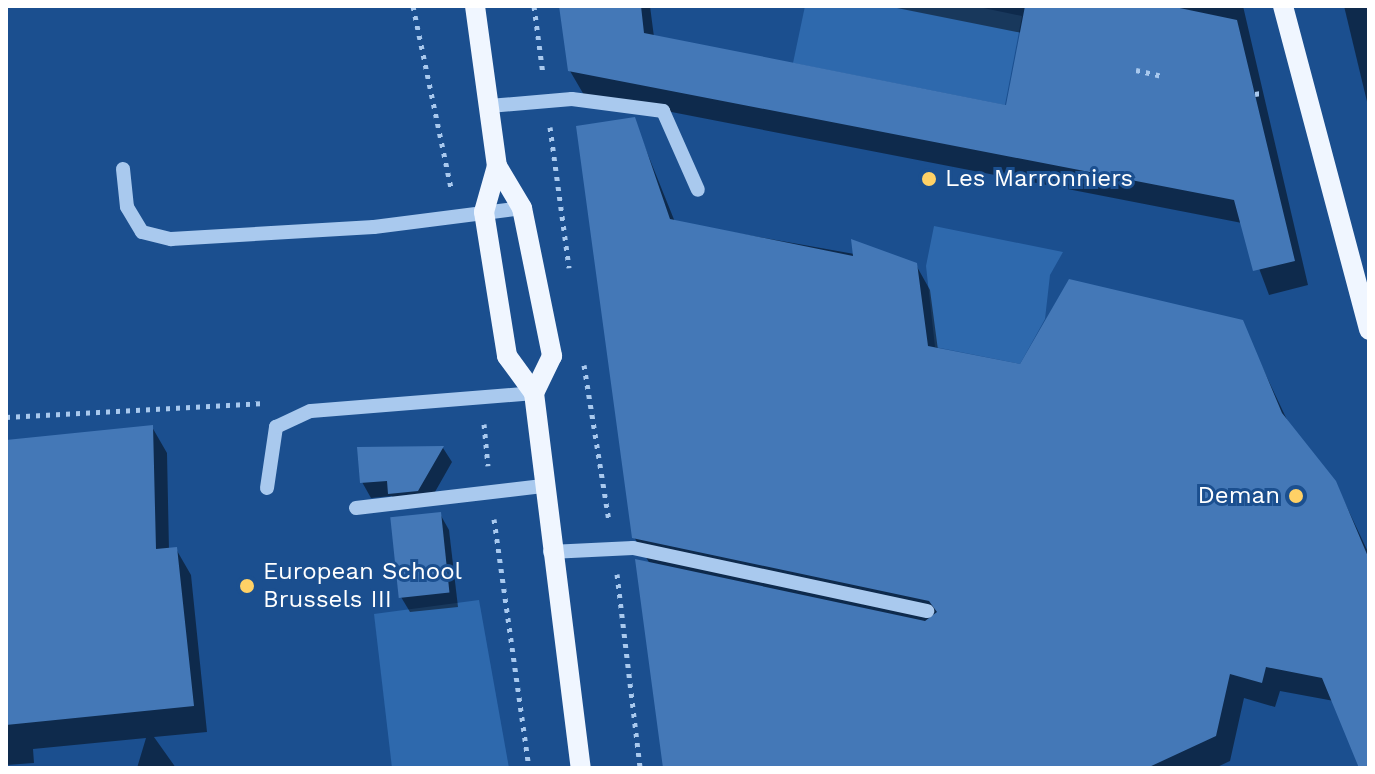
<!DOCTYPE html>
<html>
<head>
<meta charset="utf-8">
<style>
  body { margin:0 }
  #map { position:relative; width:1375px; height:774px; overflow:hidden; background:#1b4f8f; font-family:"Work Sans",sans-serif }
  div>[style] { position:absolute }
  .green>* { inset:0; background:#2e69ad }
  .shadow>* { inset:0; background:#0007 }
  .building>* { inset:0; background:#4478b7; transform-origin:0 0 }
  .path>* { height:5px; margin-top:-2.5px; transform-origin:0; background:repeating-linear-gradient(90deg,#a9c9ee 0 4px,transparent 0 10px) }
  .minor>* { height:14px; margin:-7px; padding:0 7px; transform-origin:7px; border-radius:7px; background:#a9c9ee }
  .major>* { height:20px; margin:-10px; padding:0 10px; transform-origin:10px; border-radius:10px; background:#f0f6ff }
  .dots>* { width:22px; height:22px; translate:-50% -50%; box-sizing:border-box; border:4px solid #1b4f8f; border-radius:50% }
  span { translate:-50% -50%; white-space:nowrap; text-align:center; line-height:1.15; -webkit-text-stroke:6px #1b4f8f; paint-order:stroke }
  .poi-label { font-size:24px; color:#fff }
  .left { translate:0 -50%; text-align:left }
  .right { translate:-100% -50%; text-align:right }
  .frame { position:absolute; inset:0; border:8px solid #fff; pointer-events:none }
</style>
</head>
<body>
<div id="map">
  <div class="green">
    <div style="clip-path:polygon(805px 6px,974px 6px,1022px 16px,1005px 105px,793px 63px)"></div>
    <div style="clip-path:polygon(934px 226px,1063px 252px,1050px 275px,1045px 319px,1020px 364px,935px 347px,926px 266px)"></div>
    <div style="clip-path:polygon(479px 600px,509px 768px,392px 768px,374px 614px)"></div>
  </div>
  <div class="shadow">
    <div style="clip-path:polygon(561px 6px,650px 6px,654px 37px,1008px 108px,1022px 33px,887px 6px,1243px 6px,1308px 285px,1269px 295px,1242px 223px,584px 95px,570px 71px)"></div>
    <div style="clip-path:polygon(1344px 6px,1369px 6px,1369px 110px)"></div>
    <div style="clip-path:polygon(634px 120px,675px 222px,916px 265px,930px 290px,938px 350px,1021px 366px,1241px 322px,1289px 424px,1335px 482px,1369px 554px,1369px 764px,1334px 701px,1280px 691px,1275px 707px,1244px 698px,1230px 761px,1215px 768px,665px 768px,650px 564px,634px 537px)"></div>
    <div style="clip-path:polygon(152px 427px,167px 453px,169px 550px,176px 549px,191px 575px,207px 732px,154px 737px,176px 768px,137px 768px,146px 738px,33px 749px,34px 763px,6px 765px,6px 442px)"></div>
    <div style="clip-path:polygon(443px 448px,452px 462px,427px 506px,399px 509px,392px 496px,371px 498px,362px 482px)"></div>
    <div style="clip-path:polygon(440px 514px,449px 530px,458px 607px,410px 612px,401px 597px)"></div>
  </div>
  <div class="building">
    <div style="clip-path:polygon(559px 6px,641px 6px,644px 33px,1006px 105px,1025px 6px,1170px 6px,1237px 20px,1295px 261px,1253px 271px,1234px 200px,568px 71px)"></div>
    <div style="clip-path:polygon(635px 117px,670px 219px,853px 256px,851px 239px,917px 263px,928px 346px,1020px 364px,1069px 279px,1243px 320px,1282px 413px,1336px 481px,1369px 559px,1369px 768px,1359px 768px,1322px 678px,1266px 667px,1262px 683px,1230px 674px,1216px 736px,1147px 768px,663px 768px,635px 559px,925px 621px,937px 612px,929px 601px,632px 538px,576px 126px)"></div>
    <div style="clip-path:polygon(153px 425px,156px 549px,177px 547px,194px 706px,6px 725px,6px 440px)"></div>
    <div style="clip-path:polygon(444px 446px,418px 491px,388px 494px,387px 481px,360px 483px,357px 447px)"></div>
    <div style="left:441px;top:512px;width:81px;height:51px;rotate:84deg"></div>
  </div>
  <div class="path">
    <div style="left:413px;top:6px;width:186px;rotate:78.2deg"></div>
    <div style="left:534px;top:6px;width:69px;rotate:82.5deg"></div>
    <div style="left:1136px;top:70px;width:28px;rotate:13deg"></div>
    <div style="left:1255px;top:94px;width:6px;rotate:-9deg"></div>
    <div style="left:550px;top:127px;width:142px;rotate:82.3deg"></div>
    <div style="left:584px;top:365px;width:158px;rotate:80.9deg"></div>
    <div style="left:6px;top:417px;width:256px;rotate:-3.1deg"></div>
    <div style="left:484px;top:424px;width:42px;rotate:84.6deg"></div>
    <div style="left:494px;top:519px;width:251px;rotate:82deg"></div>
    <div style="left:617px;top:574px;width:195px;rotate:83.2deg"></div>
  </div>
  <div class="minor">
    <div style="left:489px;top:106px;width:83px;rotate:-4.8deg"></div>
    <div style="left:572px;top:99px;width:92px;rotate:7.5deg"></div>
    <div style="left:663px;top:111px;width:86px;rotate:66.1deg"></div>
    <div style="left:123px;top:169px;width:38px;rotate:84deg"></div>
    <div style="left:127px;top:207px;width:29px;rotate:59deg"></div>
    <div style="left:142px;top:232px;width:30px;rotate:14deg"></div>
    <div style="left:171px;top:239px;width:203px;rotate:-3.4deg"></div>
    <div style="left:374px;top:227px;width:149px;rotate:-7.3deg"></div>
    <div style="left:267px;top:488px;width:62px;rotate:-81.6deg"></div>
    <div style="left:276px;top:427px;width:38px;rotate:-25deg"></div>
    <div style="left:311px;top:411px;width:224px;rotate:-4.6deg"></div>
    <div style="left:356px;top:508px;width:188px;rotate:-6.7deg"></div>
    <div style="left:550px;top:552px;width:83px;rotate:-2.8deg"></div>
    <div style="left:633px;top:548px;width:301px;rotate:12.1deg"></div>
  </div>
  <div class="major">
    <div style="left:475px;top:6px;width:162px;rotate:82.2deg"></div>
    <div style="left:497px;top:166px;width:48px;rotate:105.8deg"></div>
    <div style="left:484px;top:212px;width:146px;rotate:80.9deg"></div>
    <div style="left:507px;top:356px;width:46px;rotate:53.9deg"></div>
    <div style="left:534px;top:393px;width:378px;rotate:82.9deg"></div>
    <div style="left:1283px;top:6px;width:335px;rotate:75.1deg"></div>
    <div style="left:497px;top:166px;width:49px;rotate:59.2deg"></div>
    <div style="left:522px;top:208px;width:151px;rotate:78.5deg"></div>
    <div style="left:552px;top:356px;width:41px;rotate:115.9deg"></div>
  </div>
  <div class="dots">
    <div style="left:929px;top:179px;background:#ffd166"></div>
    <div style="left:1296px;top:496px;background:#ffd166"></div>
    <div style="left:247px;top:586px;background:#ffd166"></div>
  </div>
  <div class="poi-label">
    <span class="left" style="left:945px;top:179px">Les Marronniers</span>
    <span class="right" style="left:1280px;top:496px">Deman</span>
    <span class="left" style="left:263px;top:586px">European School<br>Brussels III</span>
  </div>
  <div class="frame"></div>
</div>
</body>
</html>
